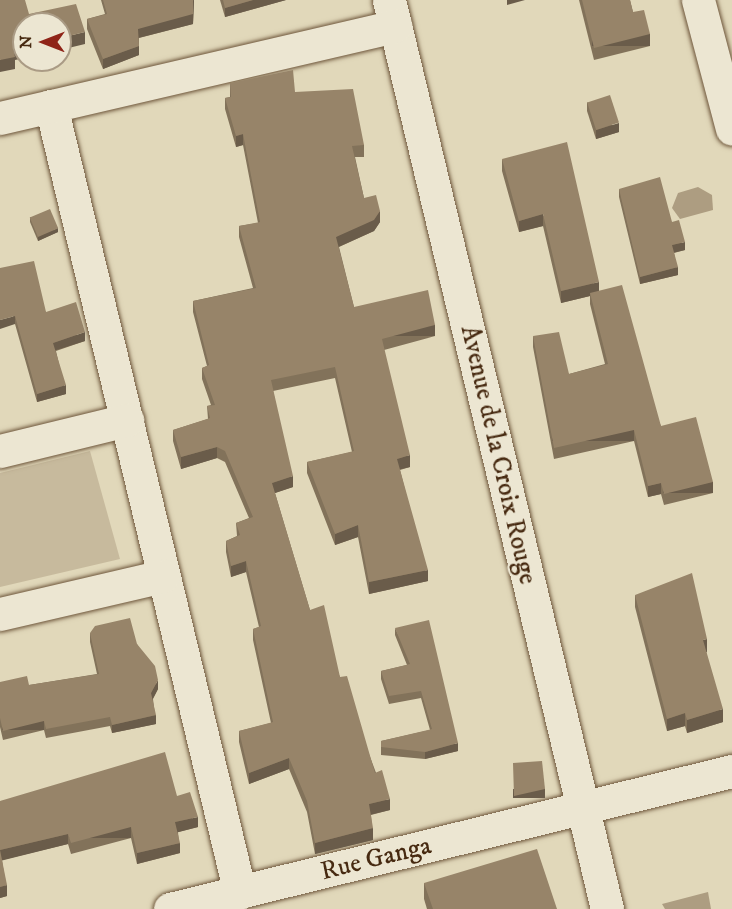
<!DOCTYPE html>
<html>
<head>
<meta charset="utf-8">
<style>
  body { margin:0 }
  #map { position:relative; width:732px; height:909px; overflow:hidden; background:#e1d8ba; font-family:"IM FELL DW Pica",serif }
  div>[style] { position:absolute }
  .green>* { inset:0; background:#c7ba9d }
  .water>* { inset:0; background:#ad9d81 }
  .roads { filter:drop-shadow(0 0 2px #6e563b) drop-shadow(0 0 2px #6e563b) }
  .minor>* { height:33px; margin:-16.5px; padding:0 16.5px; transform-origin:16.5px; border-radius:16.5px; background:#ece6d2 }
  .wall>* { inset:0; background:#82725a }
  .shaded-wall>* { inset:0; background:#6a5c4a; transform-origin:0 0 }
  .building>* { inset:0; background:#978469; transform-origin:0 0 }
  span { translate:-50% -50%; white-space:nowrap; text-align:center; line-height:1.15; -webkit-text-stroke:4.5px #ece6d2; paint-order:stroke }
  .street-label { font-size:26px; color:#472a11 }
  .north { position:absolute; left:12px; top:12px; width:60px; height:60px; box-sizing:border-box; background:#ece6d2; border:2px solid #aa9b85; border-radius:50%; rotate:270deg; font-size:16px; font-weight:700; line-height:24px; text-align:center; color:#472a11 }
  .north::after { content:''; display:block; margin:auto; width:21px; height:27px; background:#8f2418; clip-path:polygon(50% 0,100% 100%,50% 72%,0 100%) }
</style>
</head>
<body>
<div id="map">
  <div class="green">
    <div style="clip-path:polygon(90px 451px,120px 559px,0 587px,0 473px)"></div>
  </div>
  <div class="water">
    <div style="clip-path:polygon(698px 187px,712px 195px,713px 210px,680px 219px,672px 208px,678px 193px)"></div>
    <div style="clip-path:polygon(708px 892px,711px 909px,665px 909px,662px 904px)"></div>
  </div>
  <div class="roads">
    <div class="minor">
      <div style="left:389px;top:0;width:935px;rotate:76.51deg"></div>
      <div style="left:698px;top:0;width:133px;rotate:75.2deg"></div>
      <div style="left:51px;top:106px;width:809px;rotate:76.5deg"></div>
      <div style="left:0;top:118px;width:406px;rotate:-13.1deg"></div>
      <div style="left:0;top:451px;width:131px;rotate:-13.7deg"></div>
      <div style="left:0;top:614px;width:167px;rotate:-13.1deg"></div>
      <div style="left:170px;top:909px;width:579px;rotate:-13.8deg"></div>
    </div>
  </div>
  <div class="wall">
    <div style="clip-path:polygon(101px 0,194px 0,193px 24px,139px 38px,139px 55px,103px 69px,87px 29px,87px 19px,105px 14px)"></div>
    <div style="clip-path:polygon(220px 0,286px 0,225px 17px)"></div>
    <div style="clip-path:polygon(579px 0,630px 0,633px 12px,650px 46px,594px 60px)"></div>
    <div style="clip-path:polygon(230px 83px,295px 92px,364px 145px,364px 157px,355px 157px,364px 198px,380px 222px,374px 231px,339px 247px,354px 307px,435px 336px,384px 350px,410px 467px,400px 470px,428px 581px,369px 594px,358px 537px,335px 545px,307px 473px,307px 462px,352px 452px,335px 378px,273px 391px,293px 487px,275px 493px,310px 610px,340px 677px,390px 810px,371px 815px,373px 840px,315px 854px,307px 812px,289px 769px,249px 784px,239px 742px,239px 731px,271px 723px,253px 640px,253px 629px,259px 627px,246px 572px,231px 577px,226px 552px,226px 541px,237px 536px,236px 523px,249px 518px,225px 462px,217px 458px,181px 469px,173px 441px,173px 430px,208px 419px,207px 406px,211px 405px,202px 379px,202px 368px,207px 366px,193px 312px,193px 301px,253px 288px,239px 237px,239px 226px,258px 223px,243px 145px,236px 147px,225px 109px,225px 98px,230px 97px)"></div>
    <div style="clip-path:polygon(587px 102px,619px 132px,596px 139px,587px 111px)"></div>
    <div style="clip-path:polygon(502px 159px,599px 291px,661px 426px,713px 493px,664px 505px,661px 494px,648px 497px,634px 441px,554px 459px,533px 347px,533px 336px,569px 374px,605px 364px,590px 304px,590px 296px,561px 303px,543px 226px,519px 232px,502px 171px)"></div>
    <div style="clip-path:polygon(619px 189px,672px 222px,685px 250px,674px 253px,678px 275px,640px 284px,619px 197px)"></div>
    <div style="clip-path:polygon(30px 217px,58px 232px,38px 241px,30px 222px)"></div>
    <div style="clip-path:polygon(0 268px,46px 312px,85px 341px,56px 351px,66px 394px,37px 402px,15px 324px)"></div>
    <div style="clip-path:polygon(635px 595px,707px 652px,706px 652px,723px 722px,687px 733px,685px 726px,667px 731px,635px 607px)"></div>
    <div style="clip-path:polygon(395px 628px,458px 751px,425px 759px,381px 755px,381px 741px,430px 730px,421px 698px,389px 704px,381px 679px,381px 671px,407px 665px,395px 635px)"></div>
    <div style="clip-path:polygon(90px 633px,137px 644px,158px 689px,153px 699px,156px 724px,112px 733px,110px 726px,46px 738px,44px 730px,3px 740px,0 727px,0 682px,29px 685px,97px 674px,90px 642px)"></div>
    <div style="clip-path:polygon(177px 796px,198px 827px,178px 832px,180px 853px,137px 864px,131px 838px,71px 854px,68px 844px,2px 860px,7px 896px,0 898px,0 801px)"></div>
    <div style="clip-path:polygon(424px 883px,557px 909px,427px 909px,424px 899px)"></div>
  </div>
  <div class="shaded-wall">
    <div style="clip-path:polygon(194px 0,193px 24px,138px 38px,138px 29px)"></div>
    <div style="clip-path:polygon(253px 0,286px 0,225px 17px,225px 8px)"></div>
    <div style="clip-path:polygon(507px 0,525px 0,507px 5px)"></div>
    <div style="clip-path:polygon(85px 32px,85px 44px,60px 50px,60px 38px)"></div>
    <div style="left:650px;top:34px;width:12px;height:58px;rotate:90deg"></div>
    <div style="clip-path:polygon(24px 46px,24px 58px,15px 60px,15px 69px,0 72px,0 60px,13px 48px)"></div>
    <div style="clip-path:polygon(139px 46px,139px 55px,103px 69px,103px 59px)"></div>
    <div style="clip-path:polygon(619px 123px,619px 132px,596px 139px,596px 130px)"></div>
    <div style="clip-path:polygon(243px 134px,243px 145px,236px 147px,236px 136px)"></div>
    <div style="clip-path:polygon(380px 211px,380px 222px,374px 231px,336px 248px,336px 237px)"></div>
    <div style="clip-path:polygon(543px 214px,543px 226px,519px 232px,519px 221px)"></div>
    <div style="clip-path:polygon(58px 228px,58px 232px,38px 241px,38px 236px)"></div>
    <div style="clip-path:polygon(685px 242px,685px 250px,672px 253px,672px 245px)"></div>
    <div style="clip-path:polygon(678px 267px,678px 275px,640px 284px,640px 277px)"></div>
    <div style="clip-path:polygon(599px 282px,599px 294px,590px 293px,590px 296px,561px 303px,561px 291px)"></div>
    <div style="clip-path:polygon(15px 316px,15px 324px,0 329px,0 320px)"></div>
    <div style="left:435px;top:325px;width:11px;height:55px;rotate:90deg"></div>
    <div style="clip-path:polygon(85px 332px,85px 341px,53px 351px,53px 343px)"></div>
    <div style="clip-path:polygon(66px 385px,66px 394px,37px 402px,37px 394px)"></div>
    <div style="left:634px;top:430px;width:11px;height:82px;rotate:90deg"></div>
    <div style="clip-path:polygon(217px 447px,217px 458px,181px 469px,181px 457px)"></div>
    <div style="clip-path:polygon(410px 455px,410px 467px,397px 470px,397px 459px)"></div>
    <div style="clip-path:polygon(293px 476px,293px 487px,272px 494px,272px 483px)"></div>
    <div style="left:713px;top:482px;width:11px;height:50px;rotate:90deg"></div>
    <div style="clip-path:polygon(661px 483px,661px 494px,648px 497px,648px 486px)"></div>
    <div style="clip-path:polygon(358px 525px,358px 537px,335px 545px,335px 534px)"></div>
    <div style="clip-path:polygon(246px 561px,246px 572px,231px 577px,231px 566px)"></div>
    <div style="clip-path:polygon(428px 570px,428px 581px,369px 594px,369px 582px)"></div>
    <div style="clip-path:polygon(707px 639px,707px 652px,703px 653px,703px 640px)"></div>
    <div style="clip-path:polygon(158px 680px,158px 689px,151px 702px,151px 693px)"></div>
    <div style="clip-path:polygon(723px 709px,723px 722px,687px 733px,687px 720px)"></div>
    <div style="clip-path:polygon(685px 713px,685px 726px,667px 731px,667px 719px)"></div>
    <div style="clip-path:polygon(156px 715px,156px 724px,112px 733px,112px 725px)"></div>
    <div style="left:44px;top:721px;width:9px;height:42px;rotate:90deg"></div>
    <div style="clip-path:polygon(458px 743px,458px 751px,425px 759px,425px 752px)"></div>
    <div style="clip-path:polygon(289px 758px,289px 769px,249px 784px,249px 773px)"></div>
    <div style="left:545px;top:789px;width:9px;height:32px;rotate:90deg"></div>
    <div style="clip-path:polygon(390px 799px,390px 810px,369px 815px,369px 804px)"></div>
    <div style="clip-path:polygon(198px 817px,198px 827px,175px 833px,175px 822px)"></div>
    <div style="left:131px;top:827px;width:11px;height:62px;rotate:90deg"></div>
    <div style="clip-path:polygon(373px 828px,373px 840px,315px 854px,315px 843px)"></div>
    <div style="clip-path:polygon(68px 834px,68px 844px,0 861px,0 850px)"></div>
    <div style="clip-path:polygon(180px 843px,180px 853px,137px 864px,137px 853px)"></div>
    <div style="clip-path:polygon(7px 885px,7px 896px,0 898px,0 887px)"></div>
  </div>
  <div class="building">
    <div style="clip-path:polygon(0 0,25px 0,29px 14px,76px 4px,85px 32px,60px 38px,60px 24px,24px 24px,24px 46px,13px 48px,15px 57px,0 60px)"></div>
    <div style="clip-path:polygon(103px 0,193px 0,193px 14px,138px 29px,139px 46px,103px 59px,87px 19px,107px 14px)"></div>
    <div style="clip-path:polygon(223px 0,253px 0,225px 8px)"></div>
    <div style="clip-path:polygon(582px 0,630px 0,633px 12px,644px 10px,650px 34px,594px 48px)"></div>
    <div style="clip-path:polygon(293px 70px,295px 92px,353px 89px,364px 145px,352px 146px,364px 198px,376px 195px,380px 211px,374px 220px,336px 237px,354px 307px,428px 290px,435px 325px,382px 339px,410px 455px,397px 459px,428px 570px,369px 582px,358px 525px,335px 534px,307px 462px,354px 451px,335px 367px,271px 380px,293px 476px,272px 483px,310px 610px,324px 605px,340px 677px,347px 676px,375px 773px,382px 770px,390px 799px,369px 804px,373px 828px,315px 843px,307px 801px,289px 758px,249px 773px,239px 731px,273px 722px,253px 629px,261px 626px,246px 561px,231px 566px,226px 541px,240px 535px,236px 523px,253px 517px,225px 451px,217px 447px,181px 457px,173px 430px,210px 418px,207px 406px,215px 405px,202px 368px,209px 365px,193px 301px,256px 288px,239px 226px,260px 222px,243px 134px,236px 136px,225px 98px,231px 97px,230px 83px)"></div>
    <div style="left:610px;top:95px;width:29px;height:24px;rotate:72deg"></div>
    <div style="clip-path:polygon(567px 142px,599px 282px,561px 291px,543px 214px,519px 221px,502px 159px)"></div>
    <div style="clip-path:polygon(660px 177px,672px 222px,679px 220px,685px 242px,672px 245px,678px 267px,640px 277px,619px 189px)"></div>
    <div style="left:50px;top:209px;width:21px;height:22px;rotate:67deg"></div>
    <div style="clip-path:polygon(34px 261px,46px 312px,76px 302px,85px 332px,53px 343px,66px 385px,37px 394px,15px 316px,0 320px,0 268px)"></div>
    <div style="clip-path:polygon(622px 285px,661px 426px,696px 417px,713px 482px,664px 494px,661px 483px,648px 486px,634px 430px,554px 448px,533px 336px,559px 332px,569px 374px,608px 364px,590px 293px)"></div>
    <div style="clip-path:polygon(692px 573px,707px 639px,703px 640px,723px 709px,687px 720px,685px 713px,667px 719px,635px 595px)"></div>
    <div style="clip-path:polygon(130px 618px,137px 644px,155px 666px,158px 680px,151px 693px,156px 715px,112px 725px,110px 717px,46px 729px,44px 721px,3px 731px,0 718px,0 682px,27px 676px,29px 685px,99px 674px,90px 633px,95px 626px)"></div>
    <div style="clip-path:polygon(429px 620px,458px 743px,425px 752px,381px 747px,381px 741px,432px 729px,421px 691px,389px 696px,381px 671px,410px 664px,395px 628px)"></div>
    <div style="clip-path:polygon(165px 752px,177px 796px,190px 792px,198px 817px,175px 822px,180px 843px,137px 853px,131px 827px,71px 843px,68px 834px,0 850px,0 801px)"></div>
    <div style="clip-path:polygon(542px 761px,545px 789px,514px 796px,513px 763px)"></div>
    <div style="clip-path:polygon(537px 849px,557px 909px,433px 909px,424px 883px)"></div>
    <div style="clip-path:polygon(0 850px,7px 885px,0 887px)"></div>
  </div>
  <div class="street-label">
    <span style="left:498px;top:455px;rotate:77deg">Avenue de la Croix Rouge</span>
    <span style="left:376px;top:859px;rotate:-14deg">Rue Ganga</span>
  </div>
  <div class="north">N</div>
</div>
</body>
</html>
